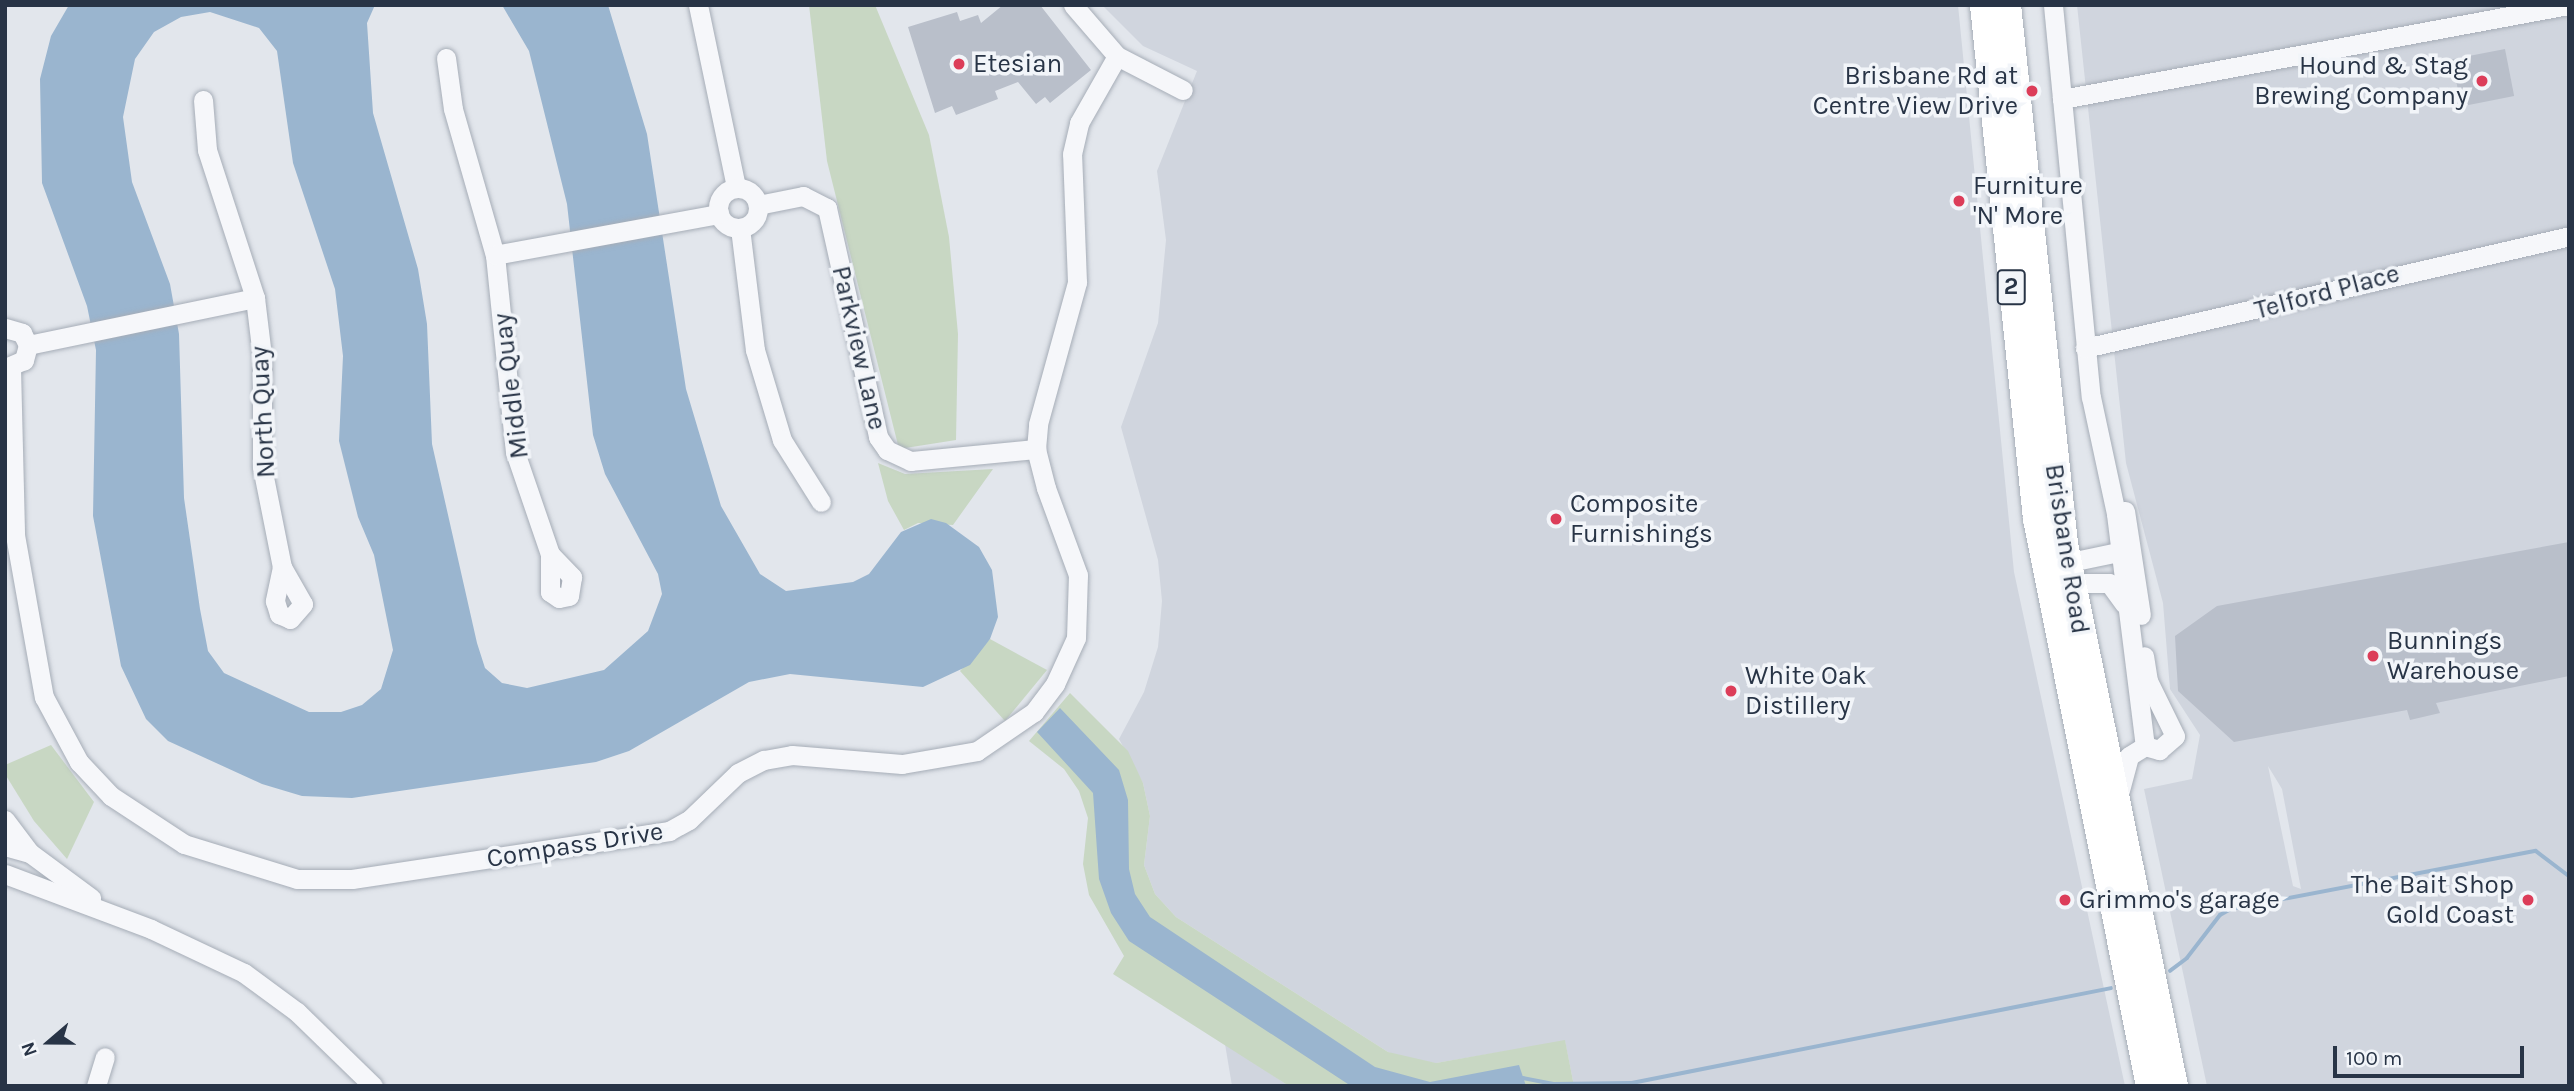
<!DOCTYPE html>
<html>
<head>
<meta charset="utf-8">
<style>
  body { margin:0 }
  #map { position:relative; width:2574px; height:1091px; overflow:hidden; background:#e2e6ec; font-family:Karla,sans-serif }
  div>[style] { position:absolute }
  .built>* { inset:0; background:#d0d5de }
  .green>* { inset:0; background:#c8d7c3 }
  .water>* { inset:0; background:#9ab5cf }
  .stream>* { height:3.5px; margin:-1.75px; padding:0 1.75px; transform-origin:1.75px; border-radius:1.75px; background:#9ab5cf }
  .building>* { inset:0; background:#b9bfca; transform-origin:0 0 }
  .roads { filter:drop-shadow(0 0 2px #a6adb7) drop-shadow(0 0 2px #a6adb7) }
  .minor>* { height:19px; margin:-9.5px; padding:0 9.5px; transform-origin:9.5px; border-radius:9.5px; background:#f6f7fa }
  .minor>.ring { margin:-9.5px; padding:0; box-sizing:content-box; background:none; border:19px solid #f6f7fa; border-radius:50% }
  .highway>* { height:28px; margin:-14px; padding:0 14px; transform-origin:14px; border-radius:14px; background:#fff }
  .dots>* { width:19px; height:19px; translate:-50% -50%; box-sizing:border-box; border:4px solid #f2f5f9; border-radius:50% }
  span { translate:-50% -50%; white-space:nowrap; text-align:center; line-height:1.15; -webkit-text-stroke:7px #f2f5f9; paint-order:stroke }
  .shield-label span { padding:2px 5px; background:#f2f5f9; border:2px solid; border-radius:5px; -webkit-text-stroke-width:0 }
  .shield-label { font-size:24px; color:#283446; font-weight:700 }
  .poi-label { font-size:26px; color:#283446 }
  .left { translate:0 -50%; text-align:left }
  .right { translate:-100% -50%; text-align:right }
  .street-label { font-size:26px; color:#283446 }
  .frame { position:absolute; inset:0; border:7px solid #283446; pointer-events:none }
  .north { position:absolute; left:14px; top:1007px; width:70px; height:70px; -webkit-text-stroke:5px #f2f5f9; paint-order:stroke; rotate:250deg; font-size:19px; font-weight:700; line-height:28px; text-align:center; color:#283446 }
  .north::after { content:''; display:block; margin:auto; width:24px; height:32px; background:#283446; clip-path:polygon(50% 0,100% 100%,50% 72%,0 100%) }
  .scale { position:absolute; left:2333px; top:1046px; width:191px; height:32px; box-sizing:border-box; border:4px solid #283446; border-top:0; padding-left:9px; font-size:21px; line-height:24px; white-space:nowrap; color:#283446; -webkit-text-stroke:5px #f2f5f9; paint-order:stroke }
</style>
</head>
<body>
<div id="map">
  <div class="built">
    <div style="clip-path:polygon(1102px 5px,1958px 5px,2014px 572px,2125px 1086px,1574px 1086px,1565px 1041px,1436px 1063px,1412px 1061px,1388px 1052px,1176px 917px,1155px 894px,1144px 865px,1150px 816px,1143px 783px,1119px 739px,1144px 692px,1158px 647px,1162px 601px,1158px 560px,1121px 427px,1158px 323px,1166px 240px,1157px 171px,1197px 71px,1143px 46px)"></div>
    <div style="clip-path:polygon(evenodd,2077px 5px,2569px 5px,2569px 1086px,2207px 1086px,2144px 789px,2192px 779px,2200px 735px,2170px 689px,2163px 603px,2126px 463px,2077px 5px,2268px 766px,2282px 789px,2301px 889px,2293px 886px,2268px 766px)"></div>
    <div style="clip-path:polygon(1225px 1044px,1289px 1086px,1232px 1086px)"></div>
  </div>
  <div class="green">
    <div style="clip-path:polygon(809px 5px,875px 5px,929px 135px,949px 237px,958px 334px,956px 440px,899px 449px,827px 161px)"></div>
    <div style="clip-path:polygon(878px 463px,905px 474px,993px 469px,953px 525px,918px 523px,904px 530px,888px 501px)"></div>
    <div style="clip-path:polygon(990px 639px,1047px 670px,1005px 721px,960px 671px)"></div>
    <div style="clip-path:polygon(1070px 693px,1128px 751px,1143px 783px,1150px 816px,1144px 865px,1155px 894px,1176px 917px,1388px 1052px,1436px 1063px,1565px 1040px,1574px 1086px,1289px 1086px,1113px 974px,1124px 956px,1089px 895px,1083px 864px,1088px 818px,1079px 791px,1064px 769px,1029px 741px)"></div>
    <div style="clip-path:polygon(51px 745px,94px 802px,67px 859px,34px 821px,5px 774px,5px 765px)"></div>
  </div>
  <div class="water">
    <div style="clip-path:polygon(evenodd,69px 5px,375px 5px,367px 23px,373px 113px,418px 269px,427px 324px,432px 444px,477px 643px,485px 668px,502px 683px,527px 688px,604px 670px,648px 631px,662px 594px,658px 574px,605px 474px,593px 435px,567px 204px,529px 51px,502px 5px,608px 5px,647px 134px,686px 389px,721px 506px,760px 574px,786px 591px,853px 582px,869px 574px,901px 532px,931px 519px,946px 523px,979px 547px,992px 570px,998px 617px,990px 639px,970px 665px,923px 687px,790px 674px,749px 682px,629px 751px,596px 762px,352px 798px,302px 796px,262px 784px,168px 741px,146px 719px,121px 666px,93px 516px,96px 350px,87px 306px,42px 183px,40px 79px,51px 36px,69px 5px,210px 12px,259px 28px,277px 51px,293px 163px,335px 289px,343px 356px,339px 441px,358px 517px,374px 555px,393px 650px,381px 689px,362px 705px,341px 712px,309px 712px,224px 673px,208px 651px,200px 609px,184px 498px,179px 334px,170px 284px,132px 182px,123px 117px,135px 59px,154px 32px,181px 17px,210px 12px)"></div>
    <div style="clip-path:polygon(1060px 708px,1119px 770px,1128px 800px,1129px 869px,1135px 894px,1150px 917px,1375px 1067px,1430px 1082px,1519px 1065px,1526px 1086px,1351px 1086px,1129px 941px,1111px 913px,1099px 879px,1093px 793px,1037px 732px)"></div>
  </div>
  <div class="stream">
    <div style="left:2170px;top:971px;width:21px;rotate:-37deg"></div>
    <div style="left:2187px;top:958px;width:54px;rotate:-52.5deg"></div>
    <div style="left:2220px;top:915px;width:13px;rotate:-29deg"></div>
    <div style="left:2231px;top:909px;width:310px;rotate:-10.8deg"></div>
    <div style="left:2536px;top:851px;width:41px;rotate:37.1deg"></div>
    <div style="left:1523px;top:1078px;width:32px;rotate:11deg"></div>
    <div style="left:1554px;top:1084px;width:78px;rotate:-0.7deg"></div>
    <div style="left:1632px;top:1083px;width:488px;rotate:-11.2deg"></div>
  </div>
  <div class="building">
    <div style="clip-path:polygon(1003px 5px,1040px 5px,1091px 70px,1050px 103px,1045px 97px,1036px 104px,1018px 82px,995px 91px,998px 99px,956px 115px,952px 106px,935px 113px,908px 27px,957px 12px,960px 21px,978px 15px,981px 23px)"></div>
    <div style="left:2505px;top:49px;width:48px;height:54px;rotate:79deg"></div>
    <div style="clip-path:polygon(2569px 542px,2569px 676px,2436px 703px,2440px 713px,2410px 720px,2407px 710px,2234px 742px,2178px 691px,2175px 636px,2217px 606px)"></div>
  </div>
  <div class="roads">
    <div class="minor">
      <div style="left:698px;top:5px;width:186px;rotate:78.2deg"></div>
      <div style="left:1073px;top:5px;width:67px;rotate:49.2deg"></div>
      <div style="left:1117px;top:56px;width:74px;rotate:27.3deg"></div>
      <div style="left:2053px;top:5px;width:394px;rotate:84.5deg"></div>
      <div style="left:2091px;top:397px;width:120px;rotate:77.9deg"></div>
      <div style="left:2116px;top:514px;width:234px;rotate:82.9deg"></div>
      <div style="left:446px;top:58px;width:51px;rotate:82.2deg"></div>
      <div style="left:453px;top:109px;width:152px;rotate:74deg"></div>
      <div style="left:495px;top:255px;width:198px;rotate:84.2deg"></div>
      <div style="left:515px;top:452px;width:108px;rotate:71.1deg"></div>
      <div style="left:550px;top:554px;width:32px;rotate:46deg"></div>
      <div style="left:572px;top:577px;width:19px;rotate:99deg"></div>
      <div style="left:569px;top:596px;width:10px;rotate:169deg"></div>
      <div style="left:559px;top:598px;width:11px;rotate:-146deg"></div>
      <div style="left:550px;top:592px;width:38px;rotate:-90deg"></div>
      <div style="left:2062px;top:99px;width:515px;rotate:-10.52deg"></div>
      <div style="left:203px;top:100px;width:50px;rotate:85.4deg"></div>
      <div style="left:207px;top:150px;width:156px;rotate:72deg"></div>
      <div style="left:255px;top:298px;width:58px;rotate:83.1deg"></div>
      <div style="left:262px;top:356px;width:111px;rotate:90deg"></div>
      <div style="left:262px;top:467px;width:102px;rotate:78.7deg"></div>
      <div style="left:282px;top:567px;width:35px;rotate:102deg"></div>
      <div style="left:275px;top:601px;width:14px;rotate:73deg"></div>
      <div style="left:279px;top:614px;width:12px;rotate:24deg"></div>
      <div style="left:290px;top:619px;width:20px;rotate:-49deg"></div>
      <div style="left:303px;top:604px;width:43px;rotate:-119.6deg"></div>
      <div class="ring" style="left:718px;top:188px;width:21px;height:21px"></div>
      <div style="left:758px;top:205px;width:46px;rotate:-11.3deg"></div>
      <div style="left:803px;top:196px;width:27px;rotate:27deg"></div>
      <div style="left:827px;top:208px;width:235px;rotate:77.4deg"></div>
      <div style="left:878px;top:437px;width:16px;rotate:55deg"></div>
      <div style="left:887px;top:450px;width:26px;rotate:25deg"></div>
      <div style="left:911px;top:461px;width:126px;rotate:-5.5deg"></div>
      <div style="left:740px;top:228px;width:123px;rotate:83deg"></div>
      <div style="left:755px;top:350px;width:94px;rotate:73.3deg"></div>
      <div style="left:782px;top:440px;width:73px;rotate:57.8deg"></div>
      <div style="left:495px;top:255px;width:228px;rotate:-10.4deg"></div>
      <div style="left:5px;top:328px;width:18px;rotate:16deg"></div>
      <div style="left:22px;top:333px;width:13px;rotate:63deg"></div>
      <div style="left:28px;top:345px;width:16px;rotate:105deg"></div>
      <div style="left:24px;top:360px;width:21px;rotate:157deg"></div>
      <div style="left:28px;top:345px;width:232px;rotate:-11.7deg"></div>
      <div style="left:2085px;top:348px;width:497px;rotate:-13deg"></div>
      <div style="left:11px;top:368px;width:167px;rotate:88.6deg"></div>
      <div style="left:15px;top:535px;width:165px;rotate:79.9deg"></div>
      <div style="left:44px;top:697px;width:74px;rotate:61.7deg"></div>
      <div style="left:79px;top:762px;width:47px;rotate:46.7deg"></div>
      <div style="left:111px;top:796px;width:87px;rotate:33.3deg"></div>
      <div style="left:184px;top:844px;width:118px;rotate:17.2deg"></div>
      <div style="left:297px;top:879px;width:55px"></div>
      <div style="left:352px;top:879px;width:321px;rotate:-8.6deg"></div>
      <div style="left:669px;top:831px;width:23px;rotate:-29deg"></div>
      <div style="left:689px;top:820px;width:68px;rotate:-43.8deg"></div>
      <div style="left:738px;top:773px;width:29px;rotate:-27deg"></div>
      <div style="left:764px;top:760px;width:28px;rotate:-10deg"></div>
      <div style="left:792px;top:755px;width:110px;rotate:4.7deg"></div>
      <div style="left:902px;top:764px;width:76px;rotate:-9.8deg"></div>
      <div style="left:977px;top:751px;width:69px;rotate:-34.4deg"></div>
      <div style="left:1034px;top:712px;width:35px;rotate:-53deg"></div>
      <div style="left:1055px;top:684px;width:51px;rotate:-65.5deg"></div>
      <div style="left:1076px;top:638px;width:63px;rotate:-88.2deg"></div>
      <div style="left:1078px;top:575px;width:93px;rotate:-110.2deg"></div>
      <div style="left:1046px;top:488px;width:40px;rotate:-104.4deg"></div>
      <div style="left:1036px;top:449px;width:25px;rotate:-85deg"></div>
      <div style="left:1038px;top:424px;width:147px;rotate:-74.6deg"></div>
      <div style="left:1077px;top:282px;width:128px;rotate:-92.2deg"></div>
      <div style="left:1072px;top:154px;width:32px;rotate:-77deg"></div>
      <div style="left:1079px;top:123px;width:77px;rotate:-60.4deg"></div>
      <div style="left:2125px;top:511px;width:105px;rotate:81.3deg"></div>
      <div style="left:2056px;top:565px;width:63px;rotate:-11.8deg"></div>
      <div style="left:2118px;top:552px;width:11px;rotate:38deg"></div>
      <div style="left:2062px;top:583px;width:47px"></div>
      <div style="left:2109px;top:583px;width:26px;rotate:54deg"></div>
      <div style="left:2120px;top:790px;width:35px;rotate:-75deg"></div>
      <div style="left:2129px;top:756px;width:19px;rotate:-32deg"></div>
      <div style="left:2145px;top:746px;width:15px;rotate:16deg"></div>
      <div style="left:2159px;top:750px;width:21px;rotate:-41deg"></div>
      <div style="left:2175px;top:736px;width:61px;rotate:-116.1deg"></div>
      <div style="left:2148px;top:681px;width:25px;rotate:-99deg"></div>
      <div style="left:5px;top:820px;width:41px;rotate:52.9deg"></div>
      <div style="left:5px;top:846px;width:26px;rotate:16deg"></div>
      <div style="left:30px;top:853px;width:76px;rotate:36.4deg"></div>
      <div style="left:5px;top:874px;width:156px;rotate:20.6deg"></div>
      <div style="left:151px;top:929px;width:103px;rotate:25.3deg"></div>
      <div style="left:244px;top:973px;width:66px;rotate:36.3deg"></div>
      <div style="left:297px;top:1012px;width:106px;rotate:44.2deg"></div>
      <div style="left:96px;top:1086px;width:30px;rotate:-73deg"></div>
    </div>
    <div class="highway">
      <div style="left:1984px;top:5px;width:517px;rotate:84.11deg"></div>
      <div style="left:2037px;top:519px;width:578px;rotate:78.73deg"></div>
      <div style="left:2007px;top:5px;width:542px;rotate:83.96deg"></div>
      <div style="left:2064px;top:544px;width:553px;rotate:78.53deg"></div>
    </div>
  </div>
  <div class="dots">
    <div style="left:959px;top:64px;background:#dc3d59"></div>
    <div style="left:2482px;top:81px;background:#dc3d59"></div>
    <div style="left:2032px;top:91px;background:#dc3d59"></div>
    <div style="left:1959px;top:201px;background:#dc3d59"></div>
    <div style="left:1556px;top:519px;background:#dc3d59"></div>
    <div style="left:2373px;top:656px;background:#dc3d59"></div>
    <div style="left:1731px;top:691px;background:#dc3d59"></div>
    <div style="left:2065px;top:900px;background:#dc3d59"></div>
    <div style="left:2528px;top:900px;background:#dc3d59"></div>
  </div>
  <div class="shield-label">
    <span style="left:2011px;top:287px">2</span>
  </div>
  <div class="poi-label">
    <span class="left" style="left:973px;top:64px">Etesian</span>
    <span class="right" style="left:2468px;top:81px">Hound &amp; Stag<br>Brewing Company</span>
    <span class="right" style="left:2018px;top:91px">Brisbane Rd at<br>Centre View Drive</span>
    <span class="left" style="left:1973px;top:201px">Furniture<br>'N' More</span>
    <span class="left" style="left:1570px;top:519px">Composite<br>Furnishings</span>
    <span class="left" style="left:2387px;top:656px">Bunnings<br>Warehouse</span>
    <span class="left" style="left:1745px;top:691px">White Oak<br>Distillery</span>
    <span class="right" style="left:2514px;top:900px">The Bait Shop<br>Gold Coast</span>
    <span class="left" style="left:2079px;top:900px">Grimmo's garage</span>
  </div>
  <div class="street-label">
    <span style="left:2327px;top:292px;rotate:-15deg">Telford Place</span>
    <span style="left:859px;top:348px;rotate:77deg">Parkview Lane</span>
    <span style="left:511px;top:386px;rotate:-97deg">Middle Quay</span>
    <span style="left:263px;top:412px;rotate:-93deg">North Quay</span>
    <span style="left:2067px;top:549px;rotate:81deg">Brisbane Road</span>
    <span style="left:575px;top:845px;rotate:-9deg">Compass Drive</span>
  </div>
  <div class="frame"></div>
  <div class="north">N</div>
  <div class="scale">100 m</div>
</div>
</body>
</html>
